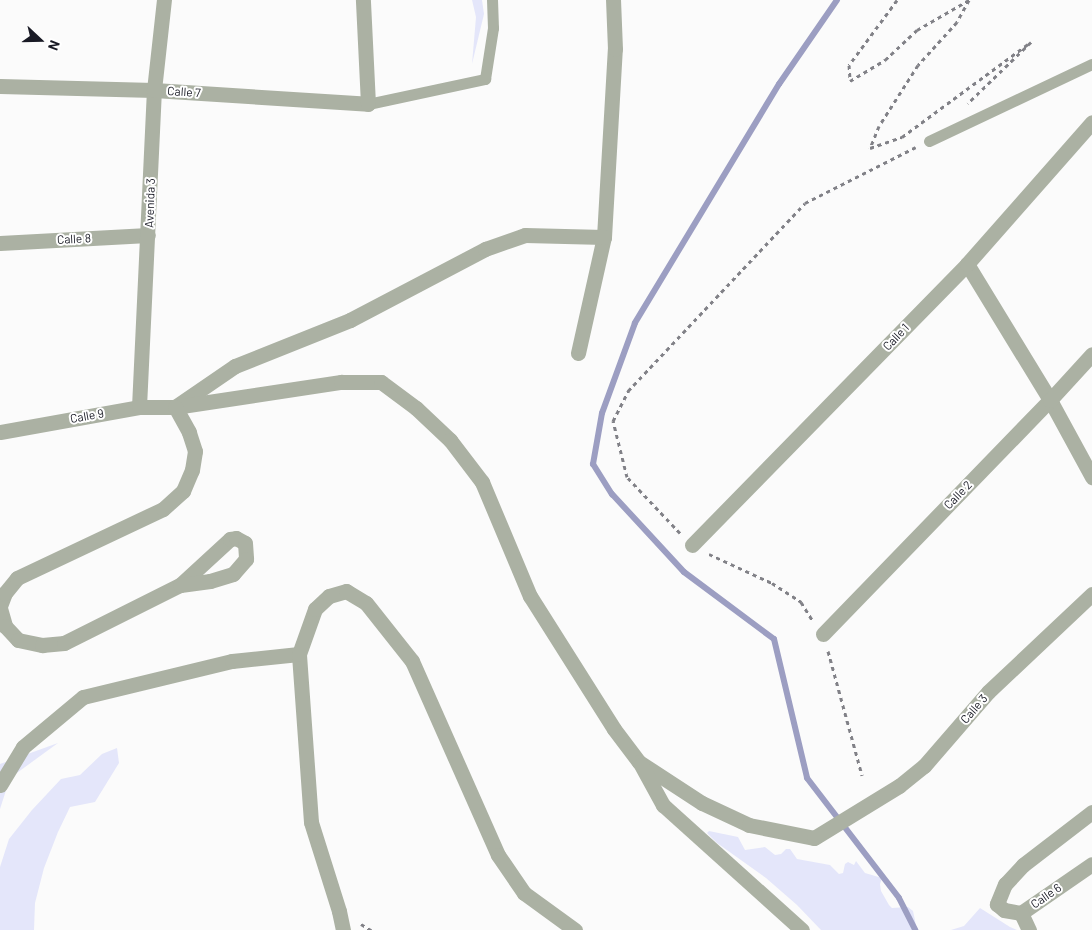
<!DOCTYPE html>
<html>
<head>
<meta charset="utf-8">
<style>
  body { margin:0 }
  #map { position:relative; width:1092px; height:930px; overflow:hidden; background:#fbfbfb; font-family:Barlow,sans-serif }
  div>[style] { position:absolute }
  .green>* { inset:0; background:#e4e6fa }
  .stream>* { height:6px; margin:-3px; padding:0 3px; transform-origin:3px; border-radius:3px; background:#9c9ec2 }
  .path>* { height:3px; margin-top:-1.5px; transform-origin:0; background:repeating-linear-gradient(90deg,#818187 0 4px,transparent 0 8px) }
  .lane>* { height:11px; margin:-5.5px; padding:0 5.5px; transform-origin:5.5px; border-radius:5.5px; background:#abb1a3 }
  .street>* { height:15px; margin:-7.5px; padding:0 7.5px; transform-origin:7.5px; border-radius:7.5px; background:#abb1a3 }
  span { translate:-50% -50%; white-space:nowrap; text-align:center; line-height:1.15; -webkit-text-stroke:4px #fff; paint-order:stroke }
  .street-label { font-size:12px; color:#191a25 }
  .north { position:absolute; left:15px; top:15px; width:50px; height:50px; -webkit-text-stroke:4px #fff; paint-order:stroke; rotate:111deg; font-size:14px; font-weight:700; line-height:20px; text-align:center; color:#191a25 }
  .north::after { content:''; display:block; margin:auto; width:18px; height:22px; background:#191a25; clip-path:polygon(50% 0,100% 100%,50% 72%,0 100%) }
</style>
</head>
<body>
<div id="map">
  <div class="green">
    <div style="clip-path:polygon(472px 0,482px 0,484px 14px,472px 64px,476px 17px)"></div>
    <div style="clip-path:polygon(58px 743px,10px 778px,0 809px,0 764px)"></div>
    <div style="clip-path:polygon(117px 748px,119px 763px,95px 802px,70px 807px,58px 832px,44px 868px,35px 903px,34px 930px,0 930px,0 867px,9px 839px,32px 810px,61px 779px,80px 775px,102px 754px)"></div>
    <div style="clip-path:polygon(709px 831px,738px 837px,745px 850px,765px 847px,775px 855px,781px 854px,786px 849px,790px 849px,797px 859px,830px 865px,839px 874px,843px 873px,845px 864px,848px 862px,854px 865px,856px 861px,865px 873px,882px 878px,880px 884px,881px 891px,889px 905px,892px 908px,908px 907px,913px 911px,917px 930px,821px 930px,797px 905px,766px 878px,717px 843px,707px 833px)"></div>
    <div style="clip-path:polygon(980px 908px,1010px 927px,1017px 930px,951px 930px,964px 926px)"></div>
  </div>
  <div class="stream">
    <div style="left:837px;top:0;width:102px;rotate:124.6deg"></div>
    <div style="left:779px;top:84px;width:279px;rotate:121.1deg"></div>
    <div style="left:635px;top:323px;width:96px;rotate:110.1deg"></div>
    <div style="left:602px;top:413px;width:52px;rotate:100deg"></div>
    <div style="left:593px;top:464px;width:36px;rotate:58deg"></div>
    <div style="left:612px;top:494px;width:106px;rotate:47.3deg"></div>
    <div style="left:684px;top:572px;width:112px;rotate:36.7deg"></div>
    <div style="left:774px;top:639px;width:143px;rotate:76.6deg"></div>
    <div style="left:807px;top:778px;width:151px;rotate:52.5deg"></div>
    <div style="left:899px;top:898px;width:36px;rotate:63deg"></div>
  </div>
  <div class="path">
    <div style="left:897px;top:0;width:81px;rotate:126.4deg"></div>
    <div style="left:849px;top:65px;width:16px;rotate:86deg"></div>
    <div style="left:850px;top:81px;width:41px;rotate:-31deg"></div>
    <div style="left:885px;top:60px;width:44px;rotate:-43.2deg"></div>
    <div style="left:917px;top:30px;width:60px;rotate:-30deg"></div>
    <div style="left:969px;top:0;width:25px;rotate:119deg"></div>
    <div style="left:957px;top:22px;width:58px;rotate:132.2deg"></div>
    <div style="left:918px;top:65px;width:72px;rotate:122.6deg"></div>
    <div style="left:879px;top:126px;width:24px;rotate:112deg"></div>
    <div style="left:870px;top:148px;width:34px;rotate:-19deg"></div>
    <div style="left:902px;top:137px;width:160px;rotate:-36.4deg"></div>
    <div style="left:1031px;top:42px;width:88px;rotate:135.9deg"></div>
    <div style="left:680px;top:533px;width:77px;rotate:-133.4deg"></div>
    <div style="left:627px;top:477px;width:58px;rotate:-104deg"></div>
    <div style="left:613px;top:421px;width:34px;rotate:-63deg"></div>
    <div style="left:628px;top:391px;width:258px;rotate:-46.7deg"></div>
    <div style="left:805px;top:203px;width:124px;rotate:-26.8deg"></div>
    <div style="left:709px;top:554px;width:69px;rotate:24.7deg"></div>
    <div style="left:772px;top:583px;width:35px;rotate:33deg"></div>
    <div style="left:801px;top:602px;width:22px;rotate:58deg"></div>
    <div style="left:828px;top:651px;width:129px;rotate:74.7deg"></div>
    <div style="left:361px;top:924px;width:12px;rotate:31deg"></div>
  </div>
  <div class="lane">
    <div style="left:368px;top:104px;width:120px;rotate:-12.1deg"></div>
    <div style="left:485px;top:79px;width:52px;rotate:-81.1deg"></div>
    <div style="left:493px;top:28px;width:28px;rotate:-92deg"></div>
    <div style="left:929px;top:141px;width:180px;rotate:-25.3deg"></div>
  </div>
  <div class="street">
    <div style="left:0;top:86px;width:154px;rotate:1.5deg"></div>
    <div style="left:154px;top:90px;width:214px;rotate:3.7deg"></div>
    <div style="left:368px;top:104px;width:104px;rotate:-92.8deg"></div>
    <div style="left:0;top:243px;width:148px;rotate:-3.1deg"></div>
    <div style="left:967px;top:264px;width:159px;rotate:58.6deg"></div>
    <div style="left:1050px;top:400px;width:88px;rotate:61.4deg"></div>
    <div style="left:578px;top:353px;width:119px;rotate:-77.4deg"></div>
    <div style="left:604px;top:237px;width:188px;rotate:-86.7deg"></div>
    <div style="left:615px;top:49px;width:49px;rotate:-92.3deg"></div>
    <div style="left:178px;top:405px;width:69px;rotate:-34.4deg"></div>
    <div style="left:235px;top:366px;width:124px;rotate:-21.8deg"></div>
    <div style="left:350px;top:320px;width:153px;rotate:-27.7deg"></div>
    <div style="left:485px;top:249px;width:42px;rotate:-19.3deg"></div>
    <div style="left:525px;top:235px;width:79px;rotate:1.5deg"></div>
    <div style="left:139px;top:407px;width:317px;rotate:-87.3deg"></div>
    <div style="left:154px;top:90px;width:91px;rotate:-83.7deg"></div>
    <div style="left:0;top:432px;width:141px;rotate:-10.2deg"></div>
    <div style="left:139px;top:407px;width:36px"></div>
    <div style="left:175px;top:407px;width:168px;rotate:-8.6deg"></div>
    <div style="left:341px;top:382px;width:40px"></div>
    <div style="left:381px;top:382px;width:44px;rotate:36.6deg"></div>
    <div style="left:416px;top:408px;width:47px;rotate:43.3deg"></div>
    <div style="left:450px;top:440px;width:53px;rotate:52.7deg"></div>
    <div style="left:482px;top:482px;width:124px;rotate:67.2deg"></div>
    <div style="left:530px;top:596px;width:157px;rotate:57.7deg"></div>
    <div style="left:614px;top:729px;width:41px;rotate:52.9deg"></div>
    <div style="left:639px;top:762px;width:75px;rotate:33.1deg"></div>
    <div style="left:702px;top:803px;width:52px;rotate:25.1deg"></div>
    <div style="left:749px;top:825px;width:66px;rotate:11.3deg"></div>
    <div style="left:814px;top:838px;width:100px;rotate:-31.5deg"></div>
    <div style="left:899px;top:786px;width:32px;rotate:-39deg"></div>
    <div style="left:924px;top:766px;width:98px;rotate:-49.1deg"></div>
    <div style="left:988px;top:692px;width:143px;rotate:-43.3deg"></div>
    <div style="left:692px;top:545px;width:393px;rotate:-45.6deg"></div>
    <div style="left:967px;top:264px;width:189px;rotate:-48.6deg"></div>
    <div style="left:0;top:606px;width:14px;rotate:-69deg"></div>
    <div style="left:5px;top:593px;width:19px;rotate:-51deg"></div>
    <div style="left:17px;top:578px;width:161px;rotate:-25.3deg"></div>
    <div style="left:163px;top:509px;width:27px;rotate:-42deg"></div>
    <div style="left:183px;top:491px;width:23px;rotate:-67deg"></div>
    <div style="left:192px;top:470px;width:19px;rotate:-81deg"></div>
    <div style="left:195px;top:451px;width:20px;rotate:-108deg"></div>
    <div style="left:189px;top:432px;width:29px;rotate:-119deg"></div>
    <div style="left:0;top:608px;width:19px;rotate:74deg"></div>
    <div style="left:5px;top:626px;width:19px;rotate:47deg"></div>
    <div style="left:18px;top:640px;width:25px;rotate:12deg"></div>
    <div style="left:42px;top:645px;width:22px;rotate:-5deg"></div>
    <div style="left:64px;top:643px;width:130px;rotate:-26.6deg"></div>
    <div style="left:180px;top:585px;width:68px;rotate:-42.6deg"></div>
    <div style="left:230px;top:539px;width:6px;rotate:-9deg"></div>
    <div style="left:236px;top:538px;width:10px;rotate:29deg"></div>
    <div style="left:245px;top:543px;width:16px;rotate:86deg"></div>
    <div style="left:246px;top:559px;width:20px;rotate:131deg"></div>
    <div style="left:233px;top:574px;width:24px;rotate:163deg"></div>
    <div style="left:210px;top:581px;width:30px;rotate:172deg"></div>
    <div style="left:823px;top:634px;width:326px;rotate:-45.9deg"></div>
    <div style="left:1050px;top:400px;width:62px;rotate:-47.6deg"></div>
    <div style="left:641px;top:765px;width:46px;rotate:61.2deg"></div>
    <div style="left:663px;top:805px;width:187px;rotate:42deg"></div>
    <div style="left:0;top:785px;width:44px;rotate:-58.8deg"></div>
    <div style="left:23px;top:747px;width:78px;rotate:-39.8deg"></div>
    <div style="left:83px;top:697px;width:153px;rotate:-13.6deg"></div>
    <div style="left:232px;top:661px;width:67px;rotate:-6deg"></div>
    <div style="left:1092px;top:812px;width:87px;rotate:142.5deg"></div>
    <div style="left:1023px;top:865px;width:26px;rotate:133deg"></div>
    <div style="left:1005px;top:884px;width:22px;rotate:112deg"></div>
    <div style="left:997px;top:904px;width:9px;rotate:41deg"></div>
    <div style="left:1004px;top:910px;width:17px;rotate:10deg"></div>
    <div style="left:1021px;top:913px;width:86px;rotate:-34.6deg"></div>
    <div style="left:1021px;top:913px;width:19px;rotate:65deg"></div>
    <div style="left:343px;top:930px;width:19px;rotate:-102deg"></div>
    <div style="left:339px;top:911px;width:93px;rotate:-107.5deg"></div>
    <div style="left:311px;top:822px;width:168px;rotate:-94.1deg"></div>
    <div style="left:299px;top:654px;width:48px;rotate:-70.4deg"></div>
    <div style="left:315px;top:609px;width:19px;rotate:-43deg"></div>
    <div style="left:329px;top:596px;width:18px;rotate:-16deg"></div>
    <div style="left:346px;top:591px;width:23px;rotate:31deg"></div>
    <div style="left:366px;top:603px;width:74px;rotate:51.6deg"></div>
    <div style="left:412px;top:661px;width:212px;rotate:66.1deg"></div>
    <div style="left:498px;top:855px;width:46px;rotate:55.6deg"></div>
    <div style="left:524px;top:893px;width:63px;rotate:36deg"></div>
  </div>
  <div class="street-label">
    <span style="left:184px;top:92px;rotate:4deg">Calle 7</span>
    <span style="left:150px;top:203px;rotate:-88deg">Avenida 3</span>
    <span style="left:74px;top:239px;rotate:-3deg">Calle 8</span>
    <span style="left:896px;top:337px;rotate:-46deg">Calle 1</span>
    <span style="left:87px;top:416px;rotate:-10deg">Calle 9</span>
    <span style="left:958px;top:495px;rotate:-46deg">Calle 2</span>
    <span style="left:974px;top:709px;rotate:-49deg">Calle 3</span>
    <span style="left:1046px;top:896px;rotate:-35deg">Calle 6</span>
  </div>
  <div class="north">N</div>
</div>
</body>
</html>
